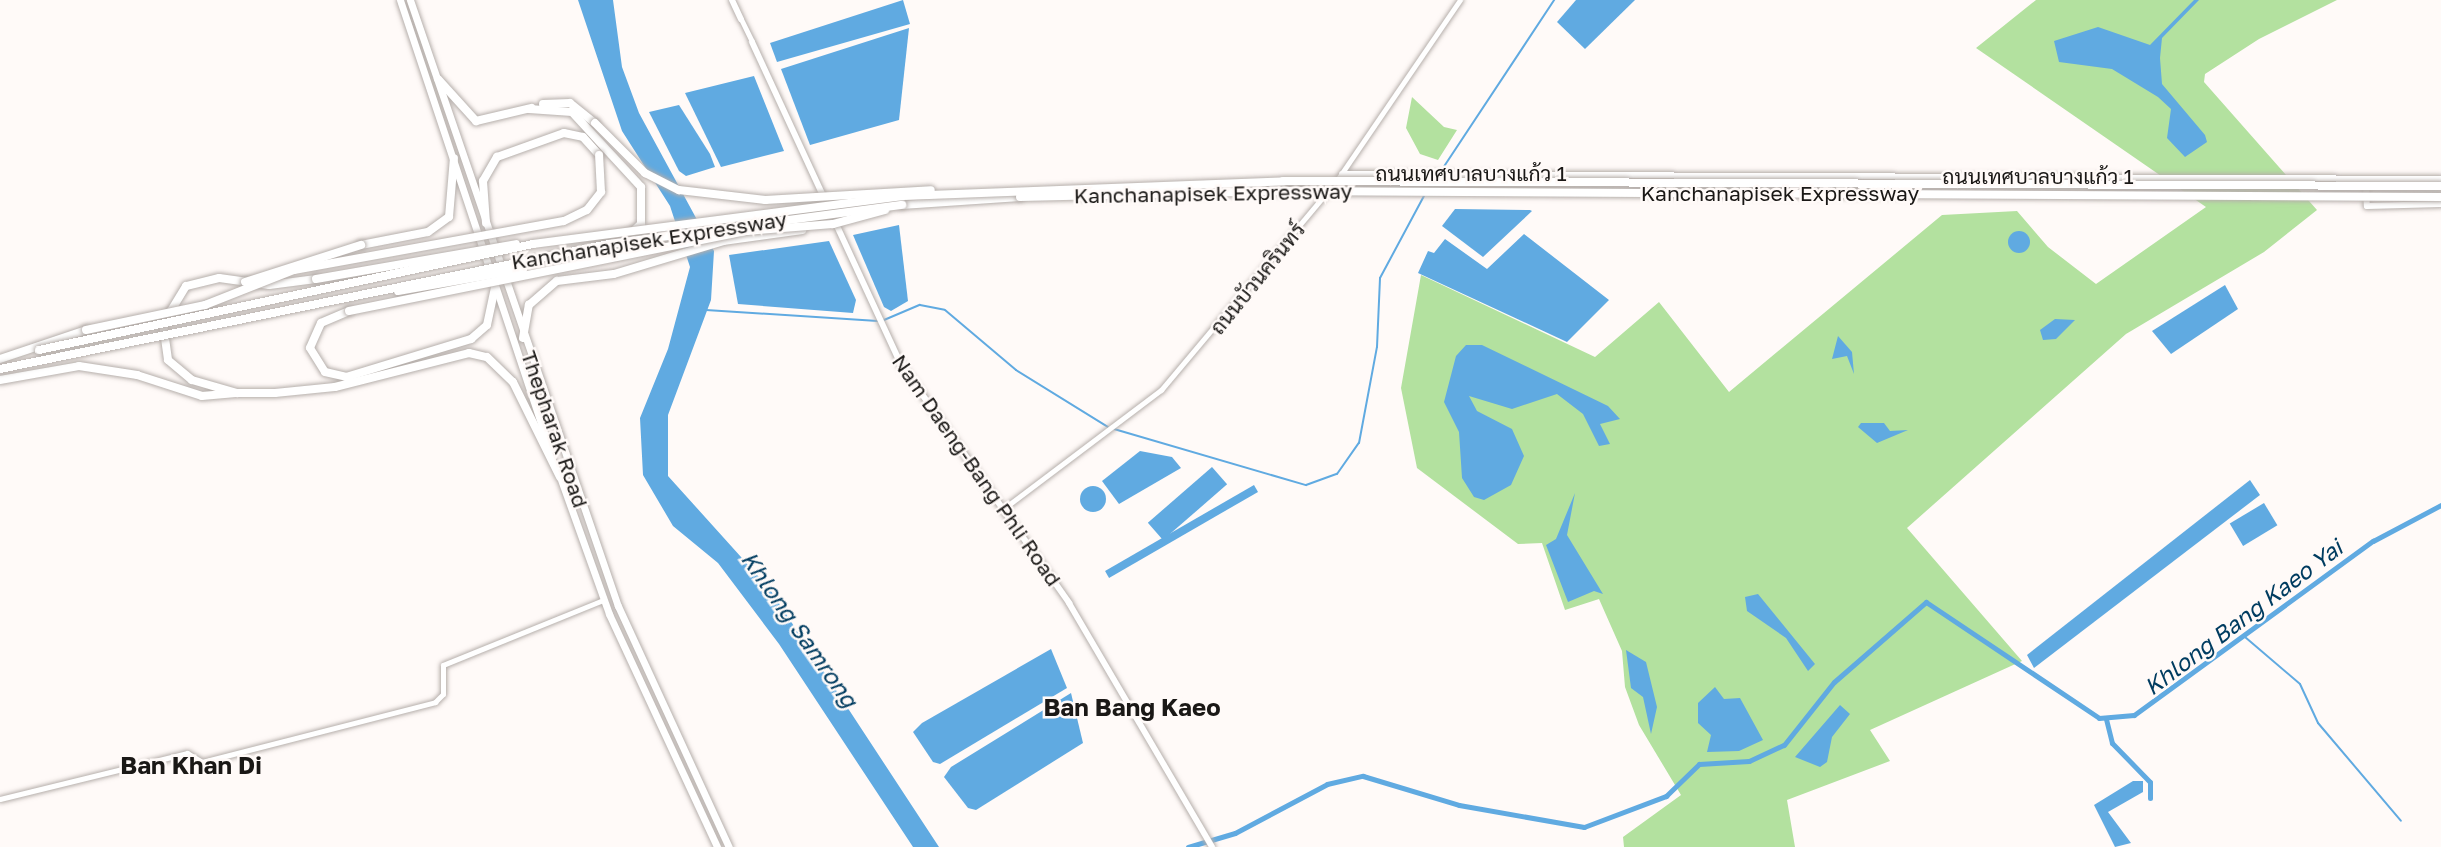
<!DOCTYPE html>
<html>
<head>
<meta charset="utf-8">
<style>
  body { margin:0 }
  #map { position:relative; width:2441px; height:847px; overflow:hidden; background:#fffaf8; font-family:"Golos Text",Sarabun,sans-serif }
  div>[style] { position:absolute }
  .green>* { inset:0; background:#b3e19f }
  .water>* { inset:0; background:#60aae1; transform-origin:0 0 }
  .round { border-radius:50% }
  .stream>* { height:2px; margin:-1px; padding:0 1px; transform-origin:1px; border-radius:1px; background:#60aae1 }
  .canal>* { height:5px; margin:-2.5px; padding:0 2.5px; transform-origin:2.5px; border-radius:2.5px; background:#60aae1 }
  .roads { filter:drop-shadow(0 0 2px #b6afab) drop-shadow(0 0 2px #b6afab) }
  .tertiary>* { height:5px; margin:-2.5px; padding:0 2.5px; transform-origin:2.5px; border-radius:2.5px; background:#fff }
  .secondary>* { height:6px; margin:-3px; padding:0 3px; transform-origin:3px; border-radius:3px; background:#fff }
  .primary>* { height:7px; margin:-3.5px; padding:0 3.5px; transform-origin:3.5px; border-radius:3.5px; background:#fff }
  .motorway>* { height:8px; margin:-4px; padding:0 4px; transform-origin:4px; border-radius:4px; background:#fff }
  .bridges { filter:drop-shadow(0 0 2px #b6afab) drop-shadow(0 0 2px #b6afab) }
  .motorway-bridge>* { height:8px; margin:-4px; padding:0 4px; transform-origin:4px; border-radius:4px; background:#fff }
  span { translate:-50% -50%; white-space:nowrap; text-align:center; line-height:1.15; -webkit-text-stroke:5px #fffaf8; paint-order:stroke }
  .street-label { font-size:21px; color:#1a1816 }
  .water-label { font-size:23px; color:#003c60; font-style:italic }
  .quarter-label { font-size:24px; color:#1a1816; font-weight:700 }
</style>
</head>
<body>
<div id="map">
  <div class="green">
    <div style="clip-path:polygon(2036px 0,2337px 0,2259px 39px,2205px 74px,2204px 82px,2317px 210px,2264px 252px,2126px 334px,1907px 528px,2022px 661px,1870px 730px,1890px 761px,1787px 800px,1795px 847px,1624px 847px,1623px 837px,1681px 795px,1639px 725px,1625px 687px,1622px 651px,1599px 599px,1565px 610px,1542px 543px,1518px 544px,1417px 468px,1401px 388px,1421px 275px,1595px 357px,1659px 302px,1729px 392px,1942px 215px,2017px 211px,2048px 247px,2096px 284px,2206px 207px,1976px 48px)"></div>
    <div style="clip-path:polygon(1412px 97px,1444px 127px,1457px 130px,1438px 160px,1420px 154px,1406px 128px)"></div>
  </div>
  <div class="water">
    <div style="clip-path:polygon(578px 0,613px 0,622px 67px,639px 113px,714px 251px,711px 300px,668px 415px,668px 476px,769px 588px,939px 847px,913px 847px,779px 644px,718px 563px,673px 526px,643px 475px,640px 418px,668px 349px,690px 267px,670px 206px,622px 131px)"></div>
    <div style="clip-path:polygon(903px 0,910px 24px,777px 62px,770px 43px)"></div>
    <div style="clip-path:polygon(1576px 0,1635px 0,1585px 49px,1557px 22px)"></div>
    <div style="clip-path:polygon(2194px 0,2199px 0,2162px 38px,2160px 58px,2162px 84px,2205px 135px,2207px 142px,2185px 157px,2167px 138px,2171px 109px,2158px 97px,2112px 69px,2059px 62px,2054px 41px,2098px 27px,2150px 45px)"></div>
    <div style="clip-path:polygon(909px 28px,899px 120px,810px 145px,781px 69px)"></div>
    <div style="clip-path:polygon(754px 76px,784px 151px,721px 167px,685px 93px)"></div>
    <div style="clip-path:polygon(679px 105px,710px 154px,715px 167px,686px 176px,679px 171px,649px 112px)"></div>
    <div style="clip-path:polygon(1455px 209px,1530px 210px,1532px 211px,1483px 257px,1442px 226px)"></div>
    <div style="clip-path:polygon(899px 225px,908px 301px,891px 311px,884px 307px,853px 235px)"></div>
    <div class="round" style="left:2008px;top:231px;width:22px;height:22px"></div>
    <div style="clip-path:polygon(1524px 234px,1609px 300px,1567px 342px,1418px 273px,1428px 251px,1434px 253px,1445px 239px,1487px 269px)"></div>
    <div style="clip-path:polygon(829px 241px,856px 300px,853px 313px,738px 304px,729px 255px)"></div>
    <div style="clip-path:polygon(2225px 285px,2238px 309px,2171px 354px,2152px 331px)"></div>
    <div style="clip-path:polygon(2055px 319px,2075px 320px,2056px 339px,2043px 340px,2040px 330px)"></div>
    <div style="clip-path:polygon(1838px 336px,1852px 352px,1854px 374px,1847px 356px,1832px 359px)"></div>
    <div style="clip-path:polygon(1466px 345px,1482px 345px,1608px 406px,1620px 419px,1600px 424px,1610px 444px,1599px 446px,1583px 414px,1557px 394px,1512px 409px,1469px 396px,1477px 411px,1512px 429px,1524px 456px,1511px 485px,1484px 500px,1474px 497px,1462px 478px,1459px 432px,1444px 402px,1456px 356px)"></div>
    <div style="clip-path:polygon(1861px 423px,1884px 423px,1890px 431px,1908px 430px,1877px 443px,1858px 427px)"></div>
    <div style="clip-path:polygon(1140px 451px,1172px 457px,1181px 468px,1119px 504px,1102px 481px)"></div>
    <div style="left:1212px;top:467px;width:23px;height:85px;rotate:49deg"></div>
    <div style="clip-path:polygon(2250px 480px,2260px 495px,2034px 668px,2027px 655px)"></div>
    <div style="left:1254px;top:485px;width:8px;height:172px;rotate:60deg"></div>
    <div class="round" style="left:1080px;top:486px;width:26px;height:26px"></div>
    <div style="clip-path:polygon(1575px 493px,1567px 535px,1603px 594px,1594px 591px,1568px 602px,1546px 545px,1556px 539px)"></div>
    <div style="left:2264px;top:503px;width:26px;height:40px;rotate:59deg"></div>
    <div style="clip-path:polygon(1758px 594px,1815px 664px,1808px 671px,1786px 638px,1747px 611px,1745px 597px)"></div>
    <div style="clip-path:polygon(1051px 649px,1067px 688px,940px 764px,933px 762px,913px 732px,922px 723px)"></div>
    <div style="clip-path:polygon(1626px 650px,1646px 662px,1657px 707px,1651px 734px,1643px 697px,1631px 688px)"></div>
    <div style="clip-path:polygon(1715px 687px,1724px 699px,1740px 698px,1763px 740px,1739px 751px,1707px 752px,1711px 735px,1698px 723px,1698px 703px)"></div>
    <div style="clip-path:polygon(1071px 693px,1083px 743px,976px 810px,968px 808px,944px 777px,951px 767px)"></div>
    <div style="clip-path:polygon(1840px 705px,1850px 714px,1832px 737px,1827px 762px,1820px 767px,1795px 757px)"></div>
    <div style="clip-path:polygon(2133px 781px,2143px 781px,2143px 792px,2108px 812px,2131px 843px,2115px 847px,2094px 805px)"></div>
  </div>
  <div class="stream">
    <div style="left:1441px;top:171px;width:205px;rotate:-56.5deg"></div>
    <div style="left:706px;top:310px;width:172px;rotate:3.7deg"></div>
    <div style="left:884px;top:320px;width:39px;rotate:-23deg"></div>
    <div style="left:920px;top:305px;width:25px;rotate:11deg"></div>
    <div style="left:945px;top:310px;width:93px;rotate:40.2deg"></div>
    <div style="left:1016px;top:370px;width:108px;rotate:31.8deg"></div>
    <div style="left:1114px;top:429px;width:200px;rotate:16.3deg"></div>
    <div style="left:1306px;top:485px;width:33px;rotate:-20deg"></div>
    <div style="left:1337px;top:474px;width:38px;rotate:-55deg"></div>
    <div style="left:1359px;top:443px;width:98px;rotate:-79.4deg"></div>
    <div style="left:1377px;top:347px;width:69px;rotate:-87.5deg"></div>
    <div style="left:1380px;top:278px;width:93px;rotate:-61.8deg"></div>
    <div style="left:2245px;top:637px;width:72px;rotate:40.5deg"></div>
    <div style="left:2300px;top:684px;width:43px;rotate:65.2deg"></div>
    <div style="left:2318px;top:723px;width:128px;rotate:49.7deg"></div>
  </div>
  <div class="canal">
    <div style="left:2106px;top:719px;width:25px;rotate:76deg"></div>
    <div style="left:2112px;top:743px;width:54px;rotate:45.7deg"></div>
    <div style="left:2150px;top:782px;width:16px;rotate:90deg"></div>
    <div style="left:1188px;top:847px;width:49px;rotate:-16.6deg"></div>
    <div style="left:1235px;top:833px;width:104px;rotate:-28deg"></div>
    <div style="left:1327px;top:784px;width:37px;rotate:-13deg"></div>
    <div style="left:1363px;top:776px;width:100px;rotate:16.8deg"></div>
    <div style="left:1459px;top:805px;width:127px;rotate:10deg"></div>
    <div style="left:1584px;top:827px;width:88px;rotate:-20.7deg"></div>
    <div style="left:1666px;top:796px;width:46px;rotate:-44.1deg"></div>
    <div style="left:1699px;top:764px;width:50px;rotate:-3.4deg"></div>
    <div style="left:1749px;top:761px;width:38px;rotate:-25deg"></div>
    <div style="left:1784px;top:745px;width:80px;rotate:-51.6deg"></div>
    <div style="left:1834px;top:682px;width:122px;rotate:-41deg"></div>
    <div style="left:1926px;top:602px;width:208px;rotate:33.8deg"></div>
    <div style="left:2099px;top:718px;width:35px;rotate:-5deg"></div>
    <div style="left:2134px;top:715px;width:296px;rotate:-36.1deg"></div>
    <div style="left:2373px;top:541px;width:77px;rotate:-27.9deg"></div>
  </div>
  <div class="roads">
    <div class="tertiary">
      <div style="left:741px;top:19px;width:25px;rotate:64deg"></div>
      <div style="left:1335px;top:183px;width:222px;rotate:-55.7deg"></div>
      <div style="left:1003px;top:509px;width:198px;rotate:-37deg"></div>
      <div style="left:1161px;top:390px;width:261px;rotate:-50deg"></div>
      <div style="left:0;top:799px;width:193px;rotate:-13.8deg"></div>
      <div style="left:187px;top:753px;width:17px;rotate:31deg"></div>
      <div style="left:202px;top:762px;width:241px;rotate:-14.4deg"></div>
      <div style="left:435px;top:702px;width:11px;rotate:-45deg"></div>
      <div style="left:443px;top:694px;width:29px;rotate:-90deg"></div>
      <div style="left:443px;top:665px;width:173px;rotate:-22.1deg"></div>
    </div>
    <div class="secondary">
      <div style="left:732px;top:0;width:21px;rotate:65deg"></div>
      <div style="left:752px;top:42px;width:353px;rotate:65.2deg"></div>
      <div style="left:900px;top:363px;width:294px;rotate:54.8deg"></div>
      <div style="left:1069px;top:603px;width:283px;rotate:59.6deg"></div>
      <div style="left:1342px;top:174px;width:1099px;rotate:0.26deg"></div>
      <div style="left:2366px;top:183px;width:23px;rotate:88deg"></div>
      <div style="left:2367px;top:206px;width:74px;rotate:-1.5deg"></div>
    </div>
    <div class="primary">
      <div style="left:400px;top:0;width:289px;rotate:71.6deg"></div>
      <div style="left:410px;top:0;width:641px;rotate:71.06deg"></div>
      <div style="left:618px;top:606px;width:265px;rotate:65.3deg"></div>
      <div style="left:495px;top:285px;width:174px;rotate:71.6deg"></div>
      <div style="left:559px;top:474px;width:149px;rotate:70.3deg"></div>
      <div style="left:609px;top:614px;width:257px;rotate:65.1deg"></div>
    </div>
    <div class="motorway">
      <div style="left:438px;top:79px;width:57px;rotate:47.9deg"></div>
      <div style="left:476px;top:121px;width:57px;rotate:-13.3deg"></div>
      <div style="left:543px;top:104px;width:27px;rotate:-2deg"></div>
      <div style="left:570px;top:103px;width:32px;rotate:39deg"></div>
      <div style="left:529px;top:109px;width:43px;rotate:4deg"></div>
      <div style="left:572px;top:112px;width:102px;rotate:47.4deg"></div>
      <div style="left:641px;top:187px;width:37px;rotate:90deg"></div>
      <div style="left:641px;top:224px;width:40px;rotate:137deg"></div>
      <div style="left:902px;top:205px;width:118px;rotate:-3.9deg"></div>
      <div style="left:486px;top:223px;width:42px;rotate:-94.1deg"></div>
      <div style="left:483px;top:181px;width:28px;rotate:-60deg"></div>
      <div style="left:497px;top:157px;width:71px;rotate:-19.7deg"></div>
      <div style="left:564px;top:133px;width:19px;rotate:12deg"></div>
      <div style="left:583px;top:137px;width:24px;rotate:48deg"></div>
      <div style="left:361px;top:245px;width:68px;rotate:-11deg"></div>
      <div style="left:428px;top:232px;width:26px;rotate:-36deg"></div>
      <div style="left:449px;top:217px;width:59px;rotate:-85.2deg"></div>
      <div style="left:316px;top:279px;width:47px;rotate:172.7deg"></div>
      <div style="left:269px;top:285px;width:50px;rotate:-172deg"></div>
      <div style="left:219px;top:278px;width:34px;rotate:166deg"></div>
      <div style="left:186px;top:286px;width:44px;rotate:121.2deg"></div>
      <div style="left:163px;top:324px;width:36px;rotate:82deg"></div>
      <div style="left:168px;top:360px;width:31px;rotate:40deg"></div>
      <div style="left:192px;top:380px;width:47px;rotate:16.1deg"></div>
      <div style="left:237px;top:393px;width:38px"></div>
      <div style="left:275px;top:393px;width:60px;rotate:-5.7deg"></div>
      <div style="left:335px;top:387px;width:138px;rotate:-14.2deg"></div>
      <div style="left:469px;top:353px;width:18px;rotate:13deg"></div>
      <div style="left:487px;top:357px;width:36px;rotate:44deg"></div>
      <div style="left:513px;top:382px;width:106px;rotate:63.7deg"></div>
      <div style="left:349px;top:311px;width:30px;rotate:157deg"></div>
      <div style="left:321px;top:323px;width:27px;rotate:114deg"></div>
      <div style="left:310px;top:348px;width:28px;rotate:58deg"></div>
      <div style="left:325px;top:372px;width:22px;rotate:13deg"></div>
      <div style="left:346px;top:377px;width:131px;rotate:-16.9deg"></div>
      <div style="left:471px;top:339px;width:21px;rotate:-41deg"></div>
      <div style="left:487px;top:325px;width:38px;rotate:-78deg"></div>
      <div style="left:523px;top:338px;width:34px;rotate:-80deg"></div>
      <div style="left:529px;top:305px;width:37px;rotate:-41deg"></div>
      <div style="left:557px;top:281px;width:57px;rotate:-7deg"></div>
      <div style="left:614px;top:274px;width:114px;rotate:-16.8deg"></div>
      <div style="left:723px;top:241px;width:80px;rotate:-7.9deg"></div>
      <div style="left:0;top:359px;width:91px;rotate:-18.6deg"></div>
      <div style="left:0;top:380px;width:80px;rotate:-10deg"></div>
      <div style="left:79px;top:366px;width:59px;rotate:8.8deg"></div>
      <div style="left:137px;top:375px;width:68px;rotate:17.9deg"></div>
      <div style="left:202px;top:396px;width:34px;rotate:-5deg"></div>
    </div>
  </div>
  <div class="bridges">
    <div class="motorway-bridge">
      <div style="left:595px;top:123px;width:71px;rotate:45deg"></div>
      <div style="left:645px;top:173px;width:38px;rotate:27deg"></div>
      <div style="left:679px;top:190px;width:87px;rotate:6.6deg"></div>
      <div style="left:765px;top:200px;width:166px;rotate:-3.4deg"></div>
      <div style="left:1020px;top:197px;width:260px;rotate:-1.3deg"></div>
      <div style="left:1280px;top:191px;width:1161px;rotate:0.3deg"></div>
      <div style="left:584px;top:257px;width:29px;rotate:-12deg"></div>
      <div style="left:316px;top:279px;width:203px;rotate:-9.9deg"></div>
      <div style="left:245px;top:282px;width:122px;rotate:-17.7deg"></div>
      <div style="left:398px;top:291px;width:127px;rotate:-10deg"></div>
      <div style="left:349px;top:311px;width:406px;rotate:-11.4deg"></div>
      <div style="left:747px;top:231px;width:86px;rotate:-4.7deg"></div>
      <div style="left:833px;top:224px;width:54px;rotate:-15.1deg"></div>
      <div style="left:86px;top:330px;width:122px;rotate:-11.9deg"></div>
      <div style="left:205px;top:305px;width:96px;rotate:-21.5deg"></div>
      <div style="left:294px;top:270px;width:274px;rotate:-10.3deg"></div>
      <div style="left:564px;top:221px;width:25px;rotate:-26deg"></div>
      <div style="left:587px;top:210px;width:23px;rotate:-52deg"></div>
      <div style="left:601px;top:192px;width:37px;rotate:-93deg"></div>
      <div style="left:39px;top:350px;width:505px;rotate:-12.11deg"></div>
      <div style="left:533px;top:244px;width:371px;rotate:-7.4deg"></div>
      <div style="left:901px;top:196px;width:382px;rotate:-2.2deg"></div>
      <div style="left:1283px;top:181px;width:1158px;rotate:0.25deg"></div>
      <div style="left:0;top:369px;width:622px;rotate:-11.6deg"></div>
      <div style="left:609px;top:244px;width:296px;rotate:-7.6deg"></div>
    </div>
  </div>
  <div class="street-label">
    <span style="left:1471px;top:173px">ถนนเทศบาลบางแก้ว 1</span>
    <span style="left:2038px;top:176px">ถนนเทศบาลบางแก้ว 1</span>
    <span style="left:1213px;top:193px;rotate:-1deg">Kanchanapisek Expressway</span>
    <span style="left:1780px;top:193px">Kanchanapisek Expressway</span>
    <span style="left:649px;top:240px;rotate:-9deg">Kanchanapisek Expressway</span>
    <span style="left:1257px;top:278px;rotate:-51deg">ถนนบัวนครินทร์</span>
    <span style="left:555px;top:429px;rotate:71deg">Thepharak Road</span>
    <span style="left:977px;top:470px;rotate:55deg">Nam Daeng-Bang Phli Road</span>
  </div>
  <div class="water-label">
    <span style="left:2243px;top:617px;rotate:-37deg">Khlong Bang Kaeo Yai</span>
    <span style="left:800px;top:629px;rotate:55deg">Khlong Samrong</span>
  </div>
  <div class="quarter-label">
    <span style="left:1132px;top:707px">Ban Bang Kaeo</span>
    <span style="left:191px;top:765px">Ban Khan Di</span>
  </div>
</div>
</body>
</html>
